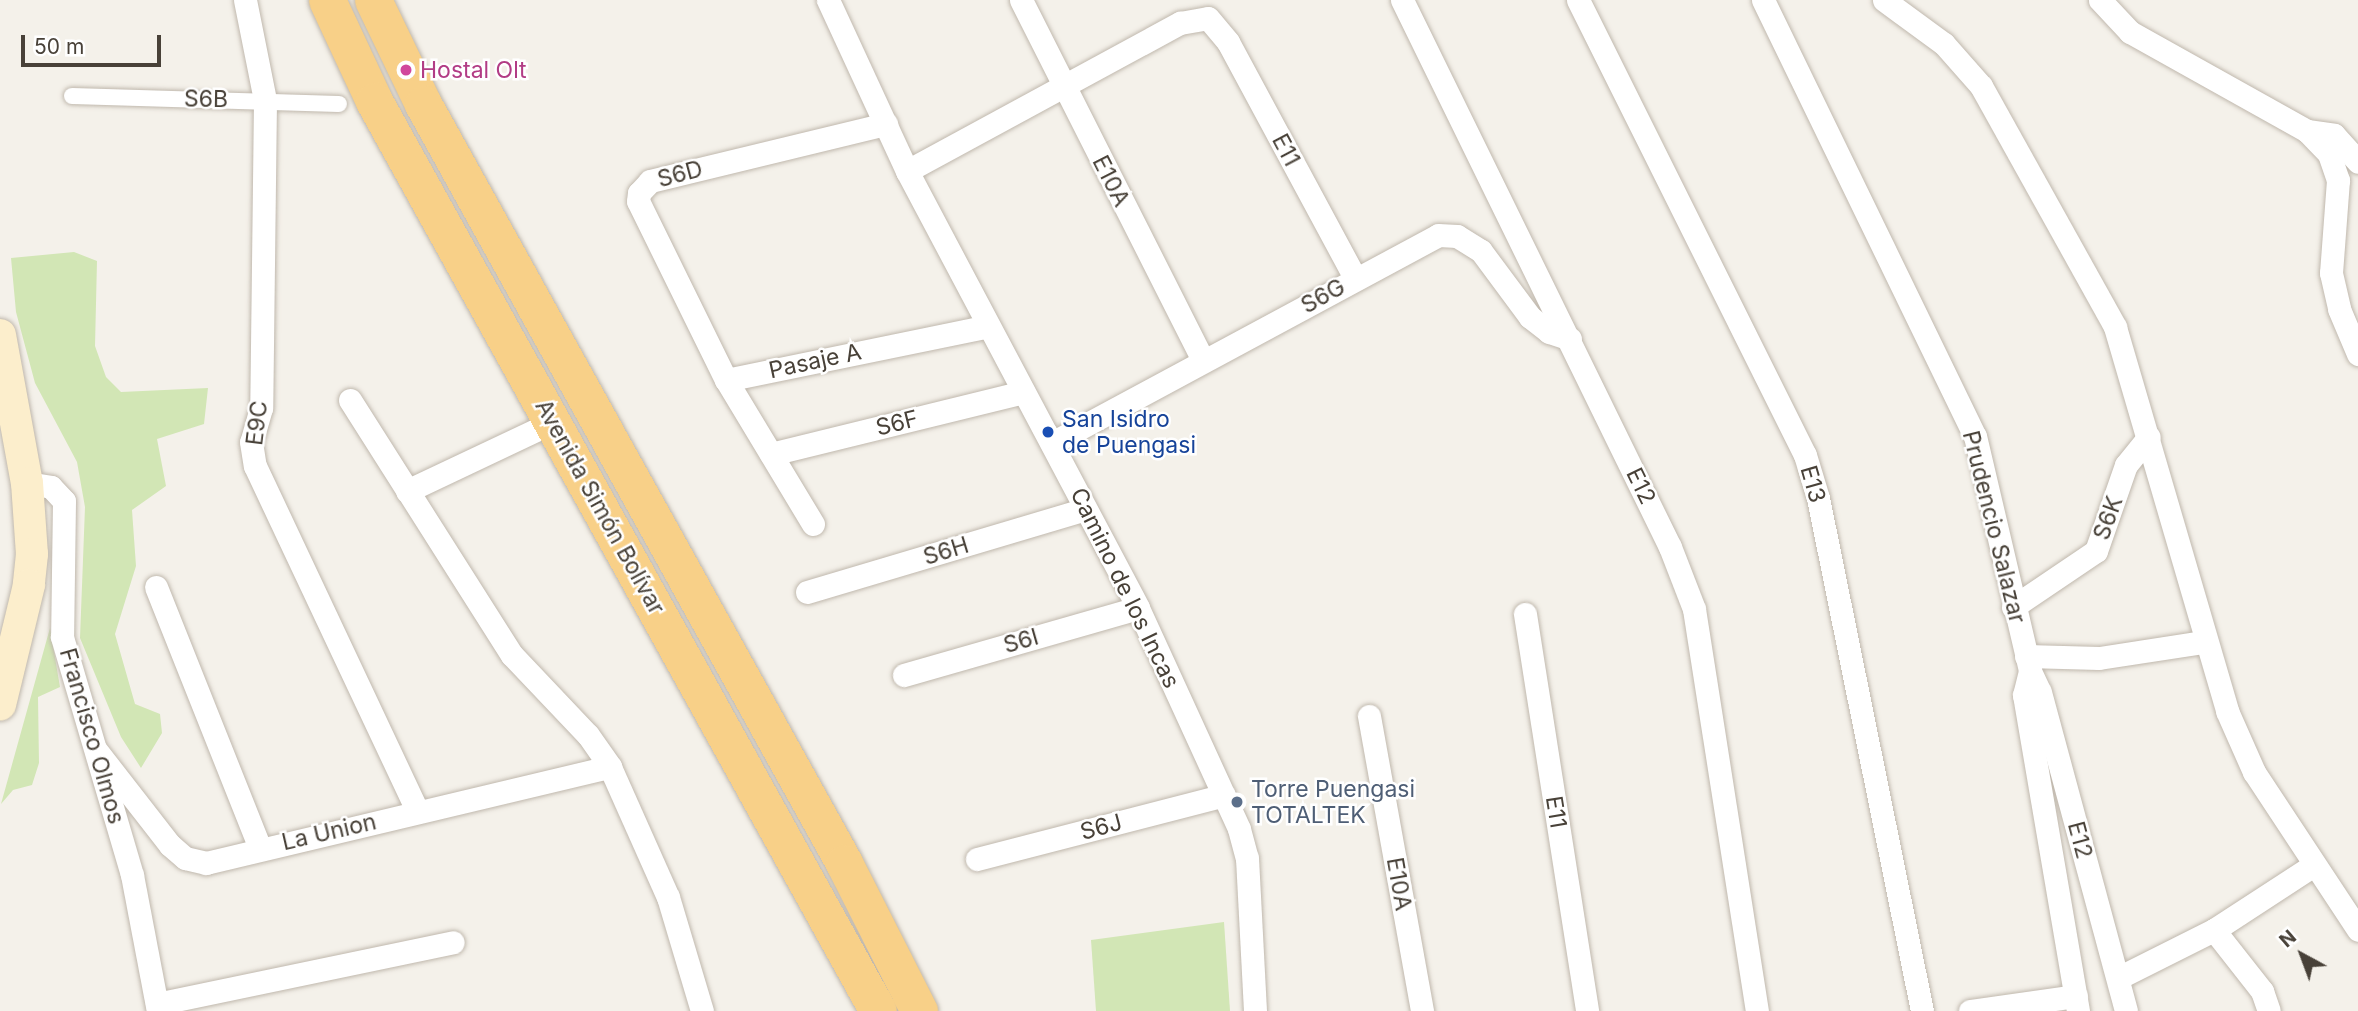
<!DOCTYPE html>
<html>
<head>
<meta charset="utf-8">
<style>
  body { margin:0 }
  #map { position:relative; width:2358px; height:1011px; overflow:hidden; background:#f4f1ea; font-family:Inter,sans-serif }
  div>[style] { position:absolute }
  .green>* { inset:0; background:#d2e6b5 }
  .roads { filter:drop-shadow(0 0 2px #c0b8ad) drop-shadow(0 0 2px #c0b8ad) }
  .pedestrian>* { height:16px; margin:-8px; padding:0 8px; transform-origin:8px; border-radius:8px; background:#fff }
  .minor>* { height:23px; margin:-11.5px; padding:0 11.5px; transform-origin:11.5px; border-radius:11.5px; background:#fff }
  .secondary>* { height:32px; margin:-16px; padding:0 16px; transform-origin:16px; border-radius:16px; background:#fceecc }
  .trunk>* { height:37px; margin:-18.5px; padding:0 18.5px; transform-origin:18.5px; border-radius:18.5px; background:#f8d088 }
  .dots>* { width:19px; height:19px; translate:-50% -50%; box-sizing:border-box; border:4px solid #fff; border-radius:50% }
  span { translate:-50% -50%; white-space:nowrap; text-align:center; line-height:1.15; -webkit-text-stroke:5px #fff; paint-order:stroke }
  .hotel-label { font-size:23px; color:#b23c85 }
  .left { translate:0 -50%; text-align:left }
  .street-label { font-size:23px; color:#484138 }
  .transit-label { font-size:23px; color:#164399 }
  .service-label { font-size:23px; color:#4e5e75 }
  .north { position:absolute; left:2267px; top:920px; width:70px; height:70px; -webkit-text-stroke:5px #fff; paint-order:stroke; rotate:319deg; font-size:19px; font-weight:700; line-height:28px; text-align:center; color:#484138 }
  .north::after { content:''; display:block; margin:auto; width:24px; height:32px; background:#484138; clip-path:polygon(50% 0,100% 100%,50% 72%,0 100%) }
  .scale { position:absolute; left:21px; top:35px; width:140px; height:32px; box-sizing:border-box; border:4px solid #484138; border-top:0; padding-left:9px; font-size:21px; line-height:24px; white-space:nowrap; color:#484138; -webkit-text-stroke:5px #fff; paint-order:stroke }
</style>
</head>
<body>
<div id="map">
  <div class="green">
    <div style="clip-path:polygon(74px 252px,97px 261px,95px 346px,106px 377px,121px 392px,208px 388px,204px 424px,157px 439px,166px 486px,132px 510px,136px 566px,115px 634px,135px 704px,160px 714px,162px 733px,141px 768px,121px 737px,80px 638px,85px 507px,77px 462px,35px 383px,16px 312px,11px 258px)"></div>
    <div style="clip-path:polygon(50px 628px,60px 687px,38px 697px,39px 763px,32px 785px,13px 790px,1px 804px)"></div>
    <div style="clip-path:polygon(1224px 922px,1230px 1011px,1096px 1011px,1091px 940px)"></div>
  </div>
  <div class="roads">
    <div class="pedestrian">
      <div style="left:72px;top:96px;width:267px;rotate:1.7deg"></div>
    </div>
    <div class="minor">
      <div style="left:245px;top:0;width:102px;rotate:78.7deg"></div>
      <div style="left:265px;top:100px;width:308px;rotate:90.7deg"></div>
      <div style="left:261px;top:408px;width:35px;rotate:106deg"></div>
      <div style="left:251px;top:442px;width:24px;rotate:81deg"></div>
      <div style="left:255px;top:466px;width:380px;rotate:64.8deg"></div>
      <div style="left:828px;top:0;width:188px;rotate:65.2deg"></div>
      <div style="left:907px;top:171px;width:494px;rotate:62.1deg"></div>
      <div style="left:1138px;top:608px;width:243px;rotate:65.4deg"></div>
      <div style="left:1239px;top:829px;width:30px;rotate:75deg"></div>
      <div style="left:1247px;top:858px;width:153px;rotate:87deg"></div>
      <div style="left:1021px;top:0;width:404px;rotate:63.2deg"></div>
      <div style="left:1402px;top:0;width:609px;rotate:63.9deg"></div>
      <div style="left:1670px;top:547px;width:66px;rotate:68.8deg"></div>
      <div style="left:1694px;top:609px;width:407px;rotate:81.1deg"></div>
      <div style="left:1578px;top:0;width:508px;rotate:63.49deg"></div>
      <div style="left:1805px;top:455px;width:45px;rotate:73.2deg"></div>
      <div style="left:1818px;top:498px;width:523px;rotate:78.54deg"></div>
      <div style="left:1763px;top:0;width:485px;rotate:64.1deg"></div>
      <div style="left:1975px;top:436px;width:241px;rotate:76.8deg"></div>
      <div style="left:2030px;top:671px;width:25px;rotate:104deg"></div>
      <div style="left:2024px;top:695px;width:321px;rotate:80.3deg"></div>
      <div style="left:1884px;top:0;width:74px;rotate:36.3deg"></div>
      <div style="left:1944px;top:44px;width:56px;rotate:48.6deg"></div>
      <div style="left:1981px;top:86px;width:276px;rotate:60.9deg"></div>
      <div style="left:2115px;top:327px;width:400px;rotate:73.7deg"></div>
      <div style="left:2227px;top:711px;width:67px;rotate:66.1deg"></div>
      <div style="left:2254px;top:772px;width:189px;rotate:56.6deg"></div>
      <div style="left:2100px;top:0;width:44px;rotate:46.8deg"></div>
      <div style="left:2130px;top:32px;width:203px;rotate:29.2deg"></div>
      <div style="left:2307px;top:131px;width:32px;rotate:46deg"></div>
      <div style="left:2329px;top:154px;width:28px;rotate:71deg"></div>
      <div style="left:2338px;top:180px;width:93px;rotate:94.3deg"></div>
      <div style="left:2331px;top:273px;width:37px;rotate:77deg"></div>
      <div style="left:2339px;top:309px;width:49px;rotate:67.1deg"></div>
      <div style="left:2307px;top:131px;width:27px;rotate:8deg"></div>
      <div style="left:2334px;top:135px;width:36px;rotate:48deg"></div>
      <div style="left:907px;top:171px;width:311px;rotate:-28.5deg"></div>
      <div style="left:1180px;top:23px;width:28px;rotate:-10deg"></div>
      <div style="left:1208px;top:18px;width:31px;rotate:50deg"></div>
      <div style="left:1228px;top:42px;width:268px;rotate:61.7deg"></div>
      <div style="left:726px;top:380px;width:268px;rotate:-11.6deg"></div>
      <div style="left:350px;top:400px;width:302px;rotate:57.6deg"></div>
      <div style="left:512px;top:655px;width:110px;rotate:46.5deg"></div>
      <div style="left:588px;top:735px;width:39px;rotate:55deg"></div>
      <div style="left:610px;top:767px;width:142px;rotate:66deg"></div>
      <div style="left:668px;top:897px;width:119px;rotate:73.4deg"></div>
      <div style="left:1054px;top:442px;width:436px;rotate:-28.3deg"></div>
      <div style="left:1438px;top:235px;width:19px;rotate:3deg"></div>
      <div style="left:1457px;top:236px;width:28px;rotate:32deg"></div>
      <div style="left:1481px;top:251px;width:82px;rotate:53.4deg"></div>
      <div style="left:1530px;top:317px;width:24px;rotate:38deg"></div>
      <div style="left:1549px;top:332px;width:22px;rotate:18deg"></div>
      <div style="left:771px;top:454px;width:260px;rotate:-13.8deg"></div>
      <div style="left:27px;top:483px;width:24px;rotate:9deg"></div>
      <div style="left:51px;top:487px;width:19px;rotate:47deg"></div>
      <div style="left:64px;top:501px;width:136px;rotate:90.8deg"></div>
      <div style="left:62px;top:637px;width:248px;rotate:73.6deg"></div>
      <div style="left:132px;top:875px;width:138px;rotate:79.2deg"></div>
      <div style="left:407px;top:491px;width:161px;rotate:-25.3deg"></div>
      <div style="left:813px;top:524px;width:168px;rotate:-121.1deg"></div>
      <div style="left:726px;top:380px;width:199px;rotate:-116.2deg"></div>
      <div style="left:638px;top:201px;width:8px;rotate:-83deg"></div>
      <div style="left:639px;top:193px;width:16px;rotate:-47deg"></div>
      <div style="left:650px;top:181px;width:243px;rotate:-13.6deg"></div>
      <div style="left:156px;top:587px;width:281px;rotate:68.3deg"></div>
      <div style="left:807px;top:592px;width:290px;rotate:-16.6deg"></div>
      <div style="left:2013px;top:607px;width:100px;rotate:-34deg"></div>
      <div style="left:2096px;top:551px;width:91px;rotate:-70.8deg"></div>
      <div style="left:2126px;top:465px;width:36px;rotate:-51deg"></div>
      <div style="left:1525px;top:614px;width:402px;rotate:81.1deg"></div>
      <div style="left:2026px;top:656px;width:73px;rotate:1.6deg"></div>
      <div style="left:2099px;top:658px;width:106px;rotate:-8.7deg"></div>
      <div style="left:2030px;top:671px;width:23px;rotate:65deg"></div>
      <div style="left:2040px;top:692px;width:330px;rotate:74.9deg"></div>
      <div style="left:904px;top:675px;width:243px;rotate:-16deg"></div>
      <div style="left:1369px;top:716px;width:300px;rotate:79.8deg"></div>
      <div style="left:96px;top:750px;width:120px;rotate:52.1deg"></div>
      <div style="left:170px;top:845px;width:20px;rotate:41deg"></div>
      <div style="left:185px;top:858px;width:22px;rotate:13deg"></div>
      <div style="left:206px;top:863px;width:415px;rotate:-13.4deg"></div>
      <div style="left:977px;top:859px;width:255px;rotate:-14.5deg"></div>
      <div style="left:2214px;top:930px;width:78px;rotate:51.8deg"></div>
      <div style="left:2262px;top:991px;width:21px;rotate:71deg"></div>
      <div style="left:2118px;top:978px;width:107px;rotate:-26.6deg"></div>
      <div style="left:2214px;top:930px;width:117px;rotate:-33.1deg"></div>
      <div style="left:157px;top:1004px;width:302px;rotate:-11.8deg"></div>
      <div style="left:1970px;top:1011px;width:107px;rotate:-8.1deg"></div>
    </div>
    <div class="secondary">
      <div style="left:0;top:335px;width:150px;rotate:79.7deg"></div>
      <div style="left:27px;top:483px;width:71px;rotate:86deg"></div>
      <div style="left:32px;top:554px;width:31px;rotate:96deg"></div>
      <div style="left:29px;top:585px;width:123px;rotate:103.6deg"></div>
    </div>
    <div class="trunk">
      <div style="left:327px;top:0;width:111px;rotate:65deg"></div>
      <div style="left:374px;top:101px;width:1040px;rotate:61.02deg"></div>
      <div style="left:373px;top:0;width:115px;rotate:64.3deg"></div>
      <div style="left:423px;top:104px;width:868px;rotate:60.98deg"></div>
      <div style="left:844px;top:863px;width:166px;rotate:63.1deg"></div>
    </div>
  </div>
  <div class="dots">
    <div style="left:406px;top:70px;background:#d1479c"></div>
    <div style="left:1048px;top:432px;background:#1a4fb4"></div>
    <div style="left:1237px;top:802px;background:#5c6f8a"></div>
  </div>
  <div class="hotel-label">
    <span class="left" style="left:420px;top:70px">Hostal Olt</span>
  </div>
  <div class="street-label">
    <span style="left:206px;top:99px;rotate:1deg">S6B</span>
    <span style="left:1286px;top:150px;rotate:62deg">E11</span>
    <span style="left:680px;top:174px;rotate:-15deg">S6D</span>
    <span style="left:1111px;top:181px;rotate:63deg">E10A</span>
    <span style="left:1323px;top:296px;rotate:-29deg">S6G</span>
    <span style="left:815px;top:361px;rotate:-12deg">Pasaje A</span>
    <span style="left:257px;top:423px;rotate:-83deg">E9C</span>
    <span style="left:897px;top:423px;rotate:-14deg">S6F</span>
    <span style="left:1813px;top:484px;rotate:74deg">E13</span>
    <span style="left:1641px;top:486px;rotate:64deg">E12</span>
    <span style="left:600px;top:507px;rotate:61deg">Avenida Simón Bolívar</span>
    <span style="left:2108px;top:518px;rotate:-70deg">S6K</span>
    <span style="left:1994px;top:527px;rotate:76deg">Prudencio Salazar</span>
    <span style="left:946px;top:551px;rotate:-17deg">S6H</span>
    <span style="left:1125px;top:588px;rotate:64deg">Camino de los Incas</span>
    <span style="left:1021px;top:641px;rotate:-16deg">S6I</span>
    <span style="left:92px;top:736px;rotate:74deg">Francisco Olmos</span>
    <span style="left:1556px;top:812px;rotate:81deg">E11</span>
    <span style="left:1101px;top:827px;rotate:-15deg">S6J</span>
    <span style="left:329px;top:832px;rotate:-13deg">La Union</span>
    <span style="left:2080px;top:840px;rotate:75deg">E12</span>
    <span style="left:1399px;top:884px;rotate:80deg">E10A</span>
  </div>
  <div class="transit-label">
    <span class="left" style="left:1062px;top:432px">San Isidro<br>de Puengasi</span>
  </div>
  <div class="service-label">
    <span class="left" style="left:1251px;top:802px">Torre Puengasi<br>TOTALTEK</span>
  </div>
  <div class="north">N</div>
  <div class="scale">50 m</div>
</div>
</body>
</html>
